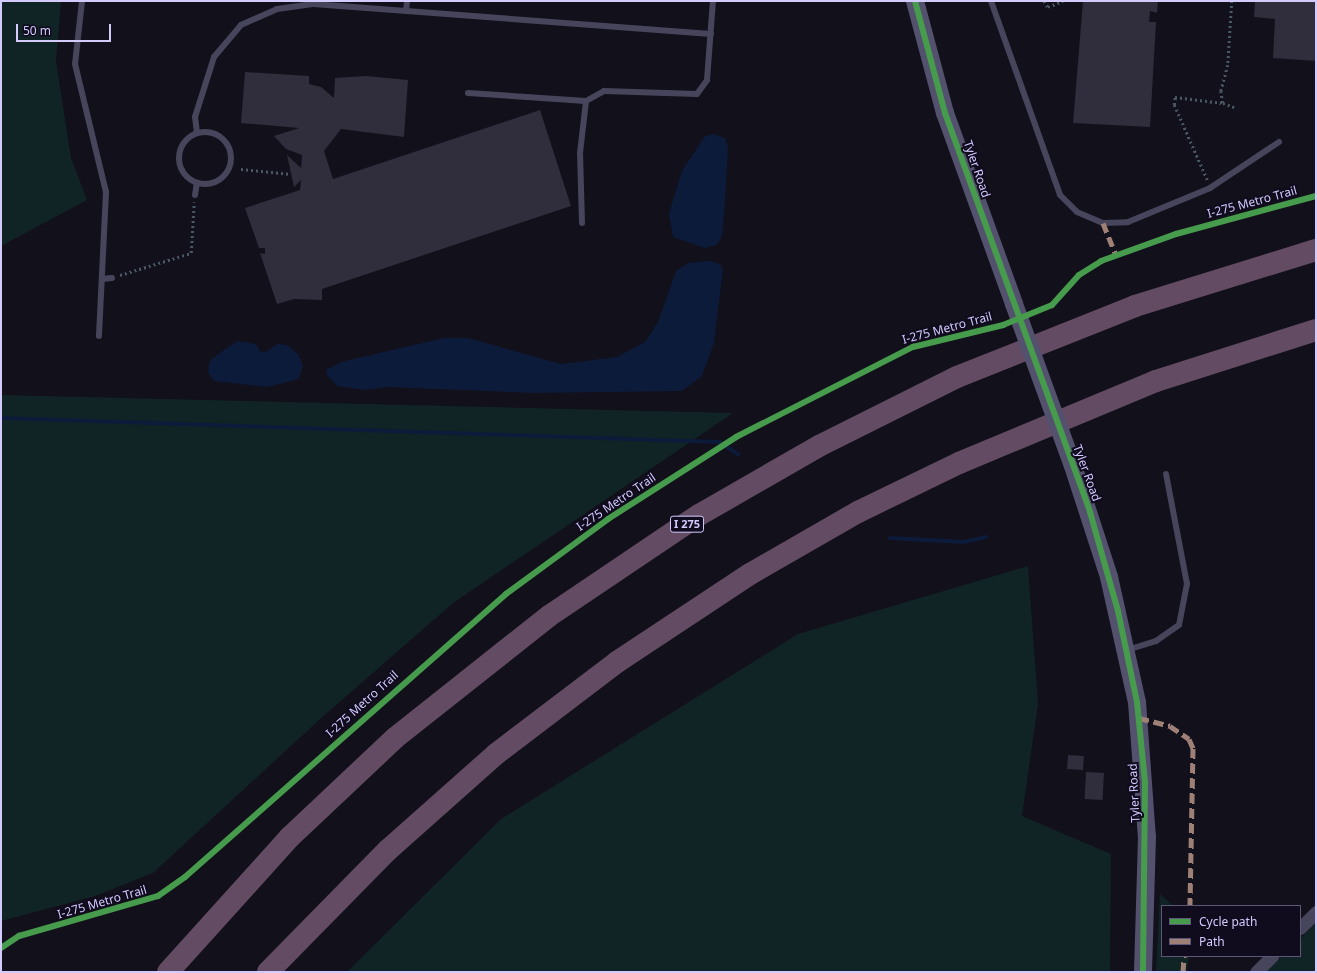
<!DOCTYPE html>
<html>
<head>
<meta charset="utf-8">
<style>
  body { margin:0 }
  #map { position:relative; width:1317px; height:973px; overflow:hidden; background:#12101a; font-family:"Noto Sans",sans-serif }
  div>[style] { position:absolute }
  .green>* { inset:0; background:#102426 }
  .water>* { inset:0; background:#0d1b3a }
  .stream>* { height:4px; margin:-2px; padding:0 2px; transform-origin:2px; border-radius:2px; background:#0d1b3a }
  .building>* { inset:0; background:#302d3c; transform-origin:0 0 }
  .path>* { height:2.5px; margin-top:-1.25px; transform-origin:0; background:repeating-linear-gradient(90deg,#4a5765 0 2px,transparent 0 5px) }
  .lane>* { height:6px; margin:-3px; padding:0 3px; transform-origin:3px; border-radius:3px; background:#47455b }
  .lane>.ring { margin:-3px; padding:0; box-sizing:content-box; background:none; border:6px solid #47455b; border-radius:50% }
  .street>* { height:13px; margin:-6.5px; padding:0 6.5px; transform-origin:6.5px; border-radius:6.5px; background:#47455b }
  .secondary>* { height:18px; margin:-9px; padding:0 9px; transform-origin:9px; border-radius:9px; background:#53516e }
  .highway>* { height:22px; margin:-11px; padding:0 11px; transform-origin:11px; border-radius:11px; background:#634c63 }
  .secondary-bridge>* { height:18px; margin:-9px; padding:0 9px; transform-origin:9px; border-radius:9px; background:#53516e }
  .quiet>* { height:5px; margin-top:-2.5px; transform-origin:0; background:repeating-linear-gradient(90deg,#9e8076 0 10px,transparent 0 15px) }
  .cycleway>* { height:6px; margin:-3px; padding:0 3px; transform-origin:3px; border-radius:3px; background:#469c4c }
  span { translate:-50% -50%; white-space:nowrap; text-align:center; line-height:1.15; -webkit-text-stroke:4px #100c1e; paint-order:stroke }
  .shield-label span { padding:1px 3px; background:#100c1e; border:1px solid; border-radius:3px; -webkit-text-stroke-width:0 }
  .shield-label { font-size:11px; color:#d3cafe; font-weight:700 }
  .street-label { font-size:12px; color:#d3cafe }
  .frame { position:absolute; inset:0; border:2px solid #d3cafe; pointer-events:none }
  .legend { position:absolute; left:1161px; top:905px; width:140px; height:52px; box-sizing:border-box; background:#100c1e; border:1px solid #5e5878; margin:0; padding:5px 7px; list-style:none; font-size:12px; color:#d3cafe }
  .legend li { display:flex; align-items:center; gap:8px; height:20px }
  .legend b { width:20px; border:1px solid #5e5878 }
  .scale { position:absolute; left:16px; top:24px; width:95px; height:18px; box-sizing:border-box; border:2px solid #d3cafe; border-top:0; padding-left:5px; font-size:12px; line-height:14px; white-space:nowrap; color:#d3cafe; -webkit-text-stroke:3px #100c1e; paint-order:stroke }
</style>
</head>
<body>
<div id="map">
  <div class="green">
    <div style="clip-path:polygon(1px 1px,61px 1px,56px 61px,71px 158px,87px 200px,1px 246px)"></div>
    <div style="clip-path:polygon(1px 395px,733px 413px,453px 603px,319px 720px,153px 873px,95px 896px,1px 921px)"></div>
    <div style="clip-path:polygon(1028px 566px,1038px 704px,1022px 816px,1111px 854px,1110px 972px,347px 972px,501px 819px,798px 634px)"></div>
    <div style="clip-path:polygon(1160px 894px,1173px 906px,1162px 906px,1162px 956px,1189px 956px,1187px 972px,1156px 972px)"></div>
    <div style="clip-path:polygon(1316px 922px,1316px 972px,1266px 972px,1282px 956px,1300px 956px,1300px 939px)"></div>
  </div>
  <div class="water">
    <div style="clip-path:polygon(714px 134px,725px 138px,728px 147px,725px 201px,722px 236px,717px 245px,705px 248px,673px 237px,669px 213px,682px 171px,705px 136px)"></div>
    <div style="clip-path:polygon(710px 261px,720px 264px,723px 270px,714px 343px,702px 376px,682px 391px,535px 393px,387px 387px,365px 390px,337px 386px,326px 374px,327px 369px,345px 361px,444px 338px,468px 338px,561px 364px,617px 357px,645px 342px,658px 322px,676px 271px,688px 263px)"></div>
    <div style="clip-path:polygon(237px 341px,256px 344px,260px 351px,266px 352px,277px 344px,287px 345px,298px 354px,303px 365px,299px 379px,268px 387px,214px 381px,208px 373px,210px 360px)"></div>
  </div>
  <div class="stream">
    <div style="left:1px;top:418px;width:719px;rotate:1.91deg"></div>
    <div style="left:720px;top:442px;width:22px;rotate:34deg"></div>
    <div style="left:890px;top:538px;width:74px;rotate:3.1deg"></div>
    <div style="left:964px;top:542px;width:23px;rotate:-13deg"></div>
  </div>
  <div class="building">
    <div style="clip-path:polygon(1083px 1px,1158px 1px,1157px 13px,1150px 11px,1149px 22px,1156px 22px,1150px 127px,1073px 123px)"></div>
    <div style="clip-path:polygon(1255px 1px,1316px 1px,1316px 61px,1273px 58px,1275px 19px,1254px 17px)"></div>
    <div style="clip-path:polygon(245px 72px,309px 76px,309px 84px,321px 87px,334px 98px,335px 78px,366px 76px,408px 80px,404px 137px,341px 129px,324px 151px,333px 179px,540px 110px,571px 206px,322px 289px,322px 300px,294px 299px,277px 304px,260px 253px,265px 254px,265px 248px,259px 248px,245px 208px,300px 190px,301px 180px,294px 187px,287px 155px,301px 168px,302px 155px,286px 149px,274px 136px,299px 128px,241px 123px)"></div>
    <div style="left:1068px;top:755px;width:16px;height:14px;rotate:4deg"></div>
    <div style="left:1086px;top:772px;width:18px;height:27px;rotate:3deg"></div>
  </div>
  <div class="path">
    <div style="left:1044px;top:1px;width:7px;rotate:56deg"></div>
    <div style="left:1048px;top:7px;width:16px;rotate:-22deg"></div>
    <div style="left:1232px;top:1px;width:64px;rotate:93.6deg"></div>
    <div style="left:1228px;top:65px;width:27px;rotate:105deg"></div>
    <div style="left:1221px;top:91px;width:12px;rotate:81deg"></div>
    <div style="left:1223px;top:103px;width:12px;rotate:20deg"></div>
    <div style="left:241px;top:169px;width:50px;rotate:5.7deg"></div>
    <div style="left:1207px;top:180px;width:82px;rotate:-113.7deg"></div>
    <div style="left:1174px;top:105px;width:8px;rotate:-83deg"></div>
    <div style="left:1175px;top:97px;width:48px;rotate:7.1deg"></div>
    <div style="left:120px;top:275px;width:74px;rotate:-17.2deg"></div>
    <div style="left:191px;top:253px;width:51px;rotate:-86.6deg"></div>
  </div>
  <div class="lane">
    <div style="left:82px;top:1px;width:63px;rotate:96.3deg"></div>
    <div style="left:75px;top:64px;width:132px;rotate:76.4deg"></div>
    <div style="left:106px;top:192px;width:144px;rotate:92.8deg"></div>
    <div style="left:991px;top:1px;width:206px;rotate:70.4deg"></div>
    <div style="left:1060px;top:195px;width:24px;rotate:45deg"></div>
    <div style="left:1077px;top:212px;width:28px;rotate:23deg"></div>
    <div style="left:1103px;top:223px;width:25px;rotate:-2deg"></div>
    <div style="left:1128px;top:222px;width:89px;rotate:-22.5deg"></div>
    <div style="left:1210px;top:188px;width:83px;rotate:-33.7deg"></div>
    <div style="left:406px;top:11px;width:10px;rotate:-84deg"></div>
    <div style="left:468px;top:93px;width:118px;rotate:3.9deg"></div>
    <div style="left:586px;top:101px;width:21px;rotate:-29deg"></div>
    <div style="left:604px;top:91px;width:93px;rotate:1.8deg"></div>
    <div style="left:697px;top:94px;width:17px;rotate:-54deg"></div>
    <div style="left:707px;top:80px;width:79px;rotate:-85.7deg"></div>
    <div class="ring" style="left:179px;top:132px;width:46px;height:46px"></div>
    <div style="left:197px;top:133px;width:16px;rotate:-97deg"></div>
    <div style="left:195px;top:117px;width:63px;rotate:-72.4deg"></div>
    <div style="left:214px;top:57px;width:42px;rotate:-49.8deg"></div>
    <div style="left:241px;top:25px;width:39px;rotate:-24deg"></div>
    <div style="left:277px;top:9px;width:36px;rotate:-8deg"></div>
    <div style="left:313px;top:4px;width:399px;rotate:4.3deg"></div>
    <div style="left:195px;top:195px;width:12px;rotate:-81deg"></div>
    <div style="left:582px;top:223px;width:70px;rotate:-91.6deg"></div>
    <div style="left:580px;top:153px;width:52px;rotate:-83.4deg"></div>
    <div style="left:102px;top:279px;width:10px;rotate:-6deg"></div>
    <div style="left:1127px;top:650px;width:30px;rotate:-17deg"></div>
    <div style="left:1156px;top:641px;width:28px;rotate:-35deg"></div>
    <div style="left:1179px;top:625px;width:42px;rotate:-79deg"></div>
    <div style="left:1187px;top:584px;width:112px;rotate:-100.8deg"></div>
  </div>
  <div class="street">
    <div style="left:1300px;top:928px;width:23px;rotate:-45deg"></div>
    <div style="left:1256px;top:972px;width:23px;rotate:-45deg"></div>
  </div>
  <div class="secondary">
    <div style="left:915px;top:1px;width:116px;rotate:75deg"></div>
    <div style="left:945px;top:113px;width:203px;rotate:70.1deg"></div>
    <div style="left:1073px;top:466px;width:117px;rotate:72deg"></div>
    <div style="left:1109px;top:577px;width:128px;rotate:77.4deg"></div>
    <div style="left:1137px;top:702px;width:135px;rotate:85.8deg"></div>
    <div style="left:1147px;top:837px;width:135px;rotate:91.7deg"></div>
  </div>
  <div class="highway">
    <div style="left:168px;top:972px;width:182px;rotate:-47.9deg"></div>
    <div style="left:290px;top:837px;width:144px;rotate:-43.3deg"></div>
    <div style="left:395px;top:738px;width:196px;rotate:-38.4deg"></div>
    <div style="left:549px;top:616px;width:181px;rotate:-34deg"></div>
    <div style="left:699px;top:515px;width:138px;rotate:-29.9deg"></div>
    <div style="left:819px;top:446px;width:154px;rotate:-26.6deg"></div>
    <div style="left:957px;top:377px;width:192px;rotate:-21.7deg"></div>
    <div style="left:1135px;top:306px;width:189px;rotate:-17.2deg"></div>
    <div style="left:268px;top:972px;width:171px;rotate:-45.5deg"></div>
    <div style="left:388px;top:850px;width:144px;rotate:-41.6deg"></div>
    <div style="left:496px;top:754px;width:152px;rotate:-37.2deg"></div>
    <div style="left:617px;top:662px;width:159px;rotate:-33.5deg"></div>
    <div style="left:750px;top:574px;width:125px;rotate:-29.9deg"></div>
    <div style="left:858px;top:512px;width:112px;rotate:-25.9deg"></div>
    <div style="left:959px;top:463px;width:213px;rotate:-22.6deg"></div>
    <div style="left:1156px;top:381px;width:168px;rotate:-17.7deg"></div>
  </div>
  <div class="secondary-bridge">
    <div style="left:1014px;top:304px;width:172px;rotate:70deg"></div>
  </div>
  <div class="quiet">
    <div style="left:1103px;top:223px;width:35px;rotate:68deg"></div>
    <div style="left:1139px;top:718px;width:32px;rotate:14deg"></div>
    <div style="left:1170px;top:726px;width:23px;rotate:34deg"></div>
    <div style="left:1189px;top:739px;width:10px;rotate:66deg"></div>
    <div style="left:1193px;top:748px;width:158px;rotate:91.1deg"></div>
    <div style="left:1183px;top:972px;width:16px;rotate:-86deg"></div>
  </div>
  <div class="cycleway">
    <div style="left:915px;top:1px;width:116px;rotate:75deg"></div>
    <div style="left:945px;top:113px;width:425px;rotate:70deg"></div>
    <div style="left:1090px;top:512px;width:103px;rotate:74.2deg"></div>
    <div style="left:1118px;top:611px;width:93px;rotate:78.2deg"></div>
    <div style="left:1137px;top:702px;width:80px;rotate:84.3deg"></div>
    <div style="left:1145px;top:782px;width:190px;rotate:90.6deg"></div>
    <div style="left:1px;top:948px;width:22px;rotate:-34deg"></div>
    <div style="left:19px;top:936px;width:145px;rotate:-16.1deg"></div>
    <div style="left:158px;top:896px;width:33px;rotate:-35deg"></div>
    <div style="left:185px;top:877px;width:428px;rotate:-41.4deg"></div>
    <div style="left:506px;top:594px;width:127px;rotate:-36.3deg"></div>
    <div style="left:608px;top:519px;width:152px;rotate:-32.6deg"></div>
    <div style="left:736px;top:437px;width:199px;rotate:-27deg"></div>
    <div style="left:913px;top:347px;width:93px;rotate:-13.7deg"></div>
    <div style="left:1003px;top:325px;width:53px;rotate:-22.2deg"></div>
    <div style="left:1052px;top:305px;width:40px;rotate:-48deg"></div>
    <div style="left:1079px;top:275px;width:26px;rotate:-32deg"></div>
    <div style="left:1101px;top:261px;width:80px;rotate:-19.8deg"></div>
    <div style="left:1176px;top:234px;width:145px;rotate:-15.2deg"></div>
  </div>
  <div class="shield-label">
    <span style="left:687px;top:524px">I 275</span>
  </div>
  <div class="street-label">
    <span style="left:977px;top:169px;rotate:71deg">Tyler Road</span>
    <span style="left:1252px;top:202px;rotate:-15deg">I-275 Metro Trail</span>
    <span style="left:947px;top:328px;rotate:-15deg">I-275 Metro Trail</span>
    <span style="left:1087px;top:473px;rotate:70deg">Tyler Road</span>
    <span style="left:616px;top:502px;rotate:-34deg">I-275 Metro Trail</span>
    <span style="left:362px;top:704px;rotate:-42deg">I-275 Metro Trail</span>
    <span style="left:1134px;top:793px;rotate:-93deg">Tyler Road</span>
    <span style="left:102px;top:902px;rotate:-16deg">I-275 Metro Trail</span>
  </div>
  <div class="frame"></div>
  <ul class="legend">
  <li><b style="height:5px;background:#469c4c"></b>Cycle path</li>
  <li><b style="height:5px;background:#9e8076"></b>Path</li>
  </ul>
  <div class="scale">50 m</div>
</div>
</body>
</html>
